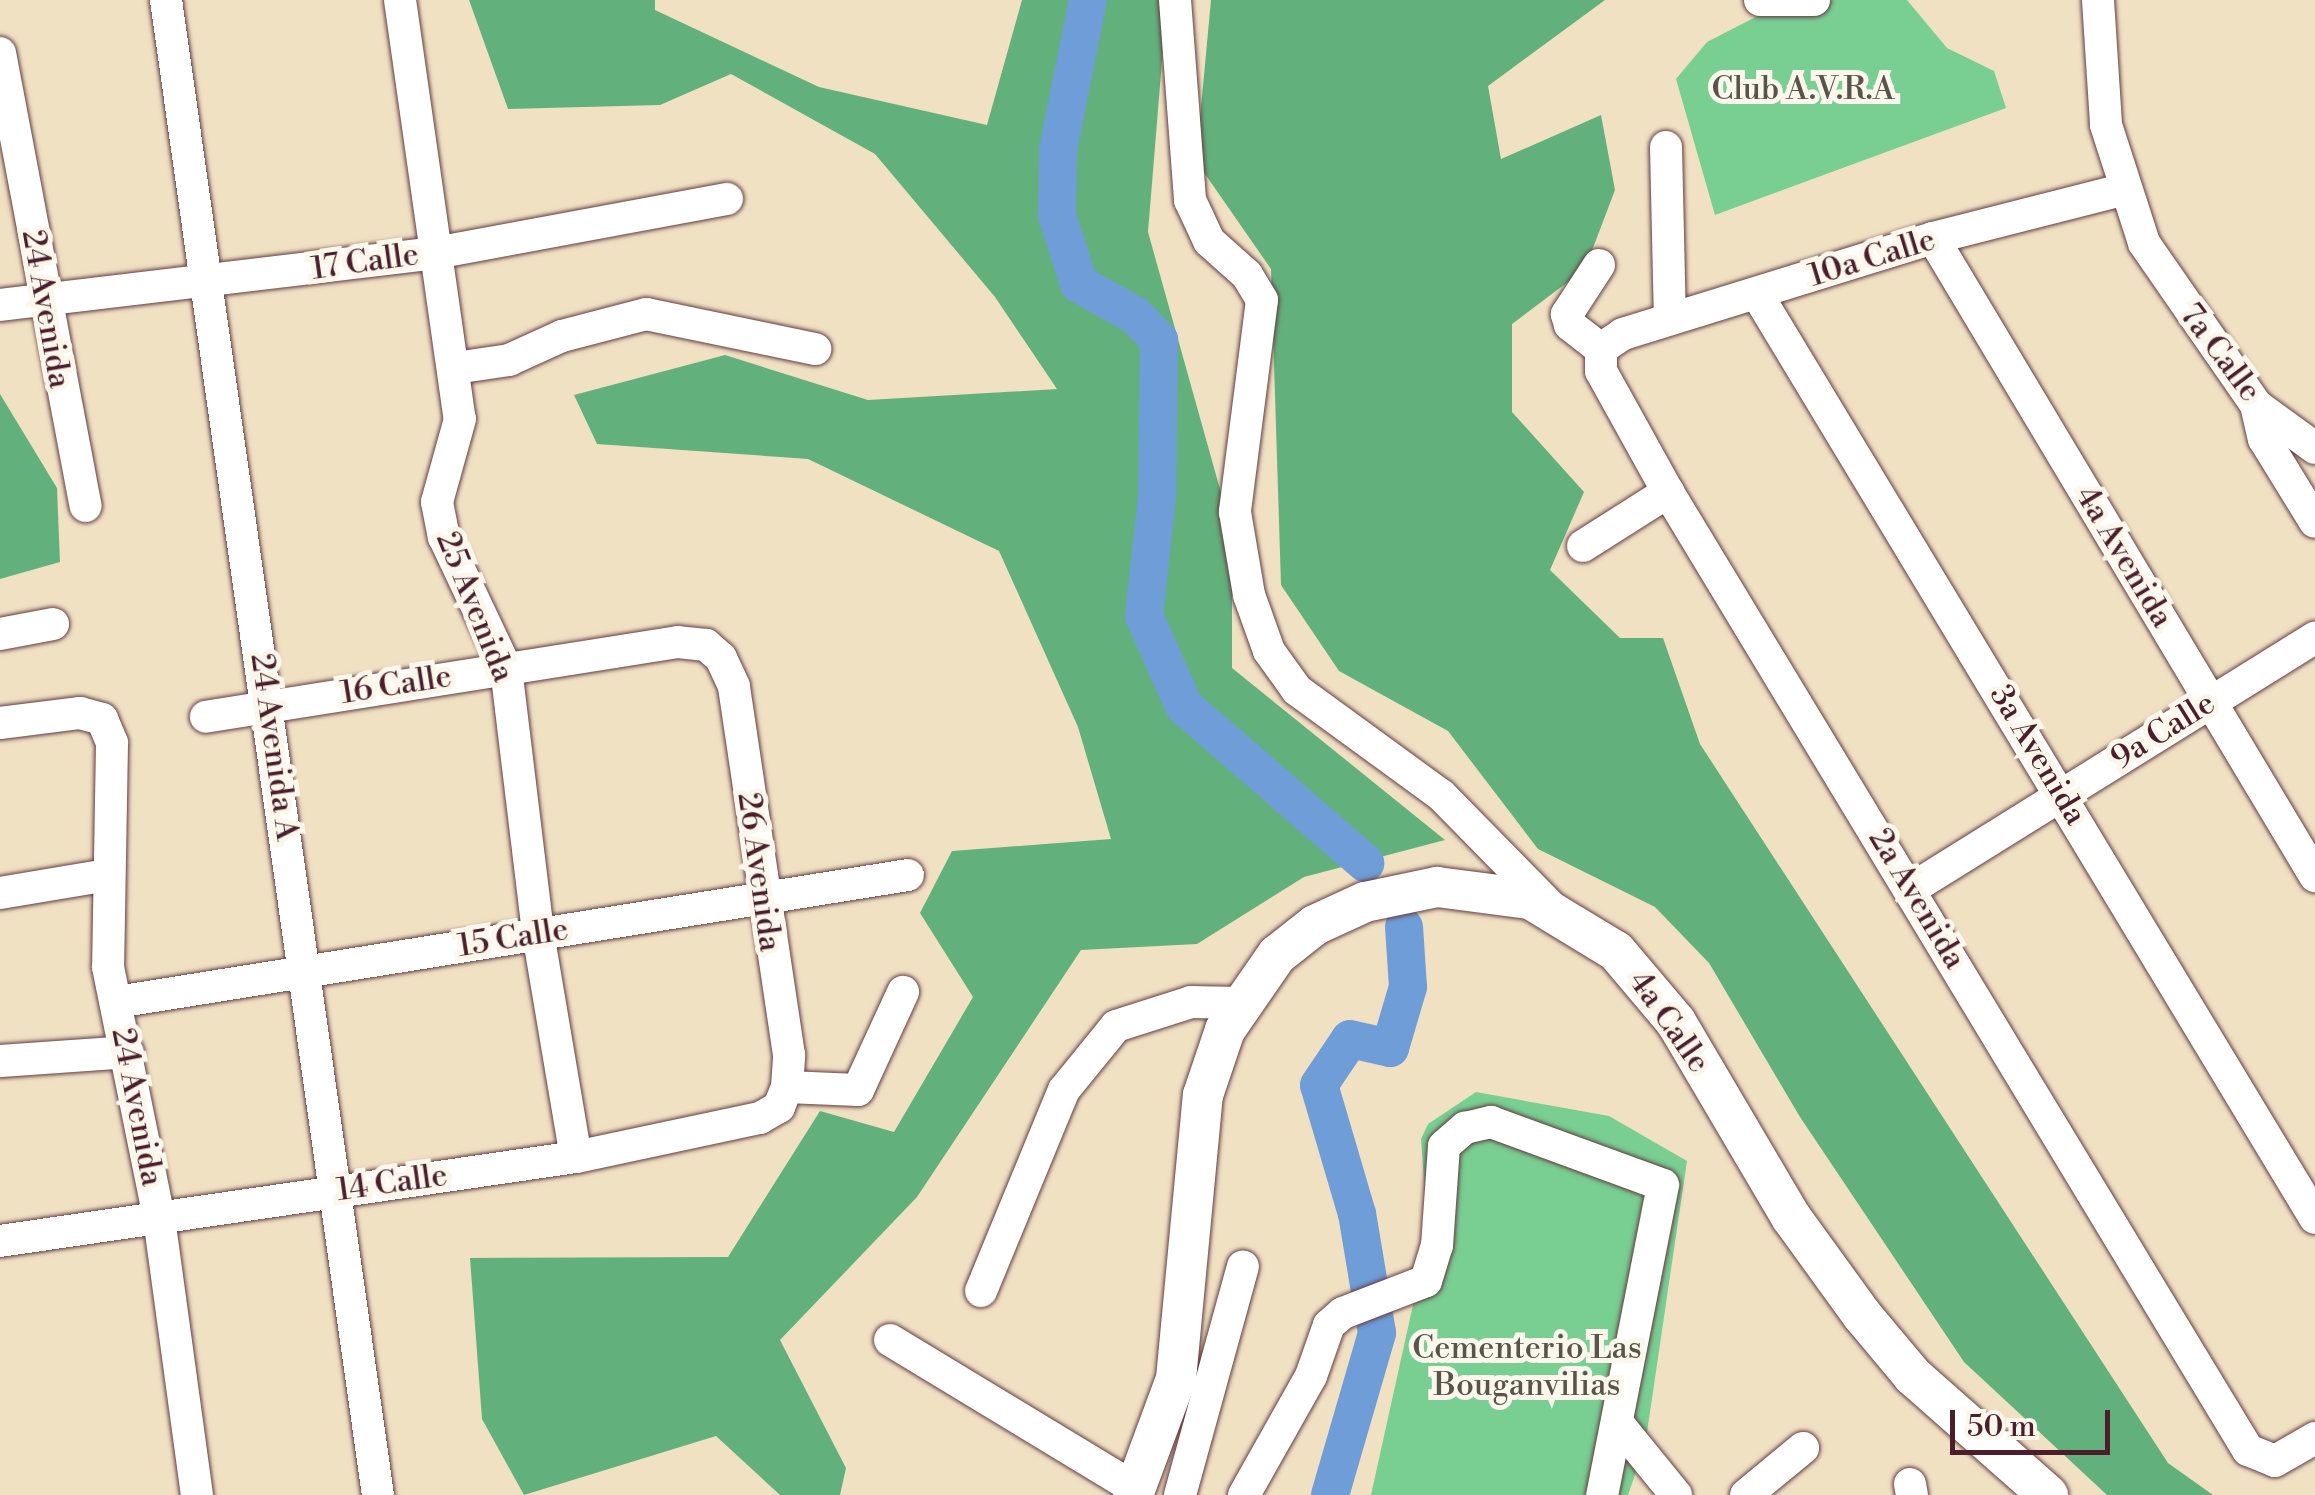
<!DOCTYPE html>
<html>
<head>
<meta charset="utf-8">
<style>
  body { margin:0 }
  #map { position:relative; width:2315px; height:1495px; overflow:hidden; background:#f1e1c3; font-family:"Libre Bodoni",serif }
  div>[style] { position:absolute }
  .green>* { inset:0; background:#79ce92 }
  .forest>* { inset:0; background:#62b17c }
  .river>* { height:38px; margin:-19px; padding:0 19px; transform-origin:19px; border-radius:19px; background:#6f9dd7 }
  .roads { filter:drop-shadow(0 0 2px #633c42) drop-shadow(0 0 2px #633c42) }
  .minor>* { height:32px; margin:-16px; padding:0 16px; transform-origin:16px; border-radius:16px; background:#fff }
  .major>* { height:40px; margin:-20px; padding:0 20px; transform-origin:20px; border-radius:20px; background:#fff }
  span { translate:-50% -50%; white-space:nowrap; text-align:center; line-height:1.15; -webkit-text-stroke:10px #fbf7ec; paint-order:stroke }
  .park-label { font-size:32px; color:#58544a }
  .street-label { font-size:32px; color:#4a1f2b }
  .scale { position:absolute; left:1950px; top:1410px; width:160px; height:45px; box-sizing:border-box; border:5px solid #4a1f2b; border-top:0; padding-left:12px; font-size:30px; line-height:35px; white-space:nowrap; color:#4a1f2b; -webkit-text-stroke:8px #fbf7ec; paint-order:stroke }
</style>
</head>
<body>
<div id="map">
  <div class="green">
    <div style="clip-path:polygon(1821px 0,1907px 0,1947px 48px,1994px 71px,2006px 108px,1715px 215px,1676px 79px,1707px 42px,1779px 5px)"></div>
    <div style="clip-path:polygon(1476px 1092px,1609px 1116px,1687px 1161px,1645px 1446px,1628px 1495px,1371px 1495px,1428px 1237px,1421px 1139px,1428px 1124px)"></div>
  </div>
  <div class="forest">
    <div style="clip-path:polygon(469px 0,655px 0,655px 10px,819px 87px,987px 125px,1022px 0,1167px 0,1148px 232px,1232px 532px,1232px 668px,1445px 840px,1304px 877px,1197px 944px,1081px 950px,917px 1197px,780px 1340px,846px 1468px,840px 1495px,780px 1495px,716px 1436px,524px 1495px,482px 1419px,470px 1258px,728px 1257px,820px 1111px,894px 1132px,973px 997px,920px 913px,952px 851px,1111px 839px,1078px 727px,999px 551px,808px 459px,597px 444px,574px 395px,725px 355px,868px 400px,1057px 389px,995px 297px,875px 154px,731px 74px,660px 105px,508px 109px)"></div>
    <div style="clip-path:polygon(1211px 0,1605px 0,1488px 86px,1501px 159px,1601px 115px,1615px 190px,1585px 269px,1512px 324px,1512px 412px,1584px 492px,1550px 570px,1620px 638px,1663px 638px,1700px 744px,2168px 1463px,2213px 1495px,2107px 1495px,1964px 1362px,1800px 1117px,1709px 963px,1655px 907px,1538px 849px,1448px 731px,1339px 671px,1281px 585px,1271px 269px,1196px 161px)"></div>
    <div style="clip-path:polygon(0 394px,57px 488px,60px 562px,0 579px)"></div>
  </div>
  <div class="river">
    <div style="left:1088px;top:0;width:152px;rotate:101.4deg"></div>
    <div style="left:1058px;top:149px;width:66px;rotate:90.9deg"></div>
    <div style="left:1057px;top:215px;width:72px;rotate:72.3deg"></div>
    <div style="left:1079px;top:284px;width:64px;rotate:29deg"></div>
    <div style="left:1135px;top:315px;width:35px;rotate:46deg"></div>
    <div style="left:1159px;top:340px;width:156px;rotate:90.7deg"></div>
    <div style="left:1157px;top:496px;width:121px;rotate:96.2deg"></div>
    <div style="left:1144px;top:616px;width:98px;rotate:66deg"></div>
    <div style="left:1184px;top:706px;width:240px;rotate:40.9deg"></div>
    <div style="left:1330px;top:1495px;width:169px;rotate:-73.8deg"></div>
    <div style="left:1377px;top:1333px;width:121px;rotate:-99.5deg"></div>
    <div style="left:1357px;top:1214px;width:134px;rotate:-106.4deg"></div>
    <div style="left:1319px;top:1085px;width:55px;rotate:-56deg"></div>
    <div style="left:1350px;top:1039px;width:41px;rotate:12.7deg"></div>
    <div style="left:1390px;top:1048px;width:64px;rotate:-73.6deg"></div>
    <div style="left:1408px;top:987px;width:60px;rotate:-93.8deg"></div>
  </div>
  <div class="roads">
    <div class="minor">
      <div style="left:166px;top:0;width:1510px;rotate:81.93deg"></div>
      <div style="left:400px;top:0;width:423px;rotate:81.9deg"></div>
      <div style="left:460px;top:419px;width:86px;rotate:105.5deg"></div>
      <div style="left:437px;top:502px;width:36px;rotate:79deg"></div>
      <div style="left:444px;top:537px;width:145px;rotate:64.7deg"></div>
      <div style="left:506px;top:668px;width:267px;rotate:83.1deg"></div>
      <div style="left:538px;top:933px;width:227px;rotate:80.4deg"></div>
      <div style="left:1175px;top:0;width:201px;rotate:85.7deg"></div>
      <div style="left:1190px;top:200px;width:45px;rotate:65.1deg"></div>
      <div style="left:1209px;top:241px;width:51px;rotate:41.8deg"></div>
      <div style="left:1247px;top:275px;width:29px;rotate:59deg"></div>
      <div style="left:1262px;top:300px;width:214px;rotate:97.3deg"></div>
      <div style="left:1235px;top:512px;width:84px;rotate:80.4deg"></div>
      <div style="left:1249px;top:595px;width:59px;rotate:70.3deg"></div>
      <div style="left:1269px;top:651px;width:48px;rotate:54.3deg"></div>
      <div style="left:1297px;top:690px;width:178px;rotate:36.1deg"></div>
      <div style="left:1441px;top:795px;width:154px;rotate:45.5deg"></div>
      <div style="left:1760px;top:0;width:54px"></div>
      <div style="left:2098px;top:0;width:125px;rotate:86.3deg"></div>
      <div style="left:2106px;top:125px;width:124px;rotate:72.1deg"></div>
      <div style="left:2144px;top:243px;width:197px;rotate:55.3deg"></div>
      <div style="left:2256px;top:405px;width:73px;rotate:36.1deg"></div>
      <div style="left:0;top:53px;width:461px;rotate:79.3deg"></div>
      <div style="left:1666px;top:147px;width:172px;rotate:88.7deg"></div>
      <div style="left:2122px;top:190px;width:195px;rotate:165.7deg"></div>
      <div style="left:1933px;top:238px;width:325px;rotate:162.8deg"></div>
      <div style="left:1623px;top:334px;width:27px;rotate:146deg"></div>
      <div style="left:1601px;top:349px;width:22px;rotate:90deg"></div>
      <div style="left:1601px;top:371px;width:138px;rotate:61deg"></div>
      <div style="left:1668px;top:492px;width:1120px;rotate:58.81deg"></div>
      <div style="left:2248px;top:1450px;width:29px;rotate:22deg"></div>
      <div style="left:2275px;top:1461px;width:46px;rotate:-29.9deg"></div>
      <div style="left:1933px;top:238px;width:744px;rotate:59.09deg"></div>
      <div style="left:1599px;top:265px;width:59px;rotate:123.1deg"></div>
      <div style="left:1567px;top:314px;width:11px;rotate:75deg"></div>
      <div style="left:1570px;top:325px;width:39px;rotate:38deg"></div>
      <div style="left:1757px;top:294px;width:1079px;rotate:58.87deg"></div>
      <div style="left:0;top:305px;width:438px;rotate:-6.8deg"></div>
      <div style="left:435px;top:253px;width:297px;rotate:-10.5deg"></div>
      <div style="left:455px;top:368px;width:55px;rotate:-8.4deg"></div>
      <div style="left:509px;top:360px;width:58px;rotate:-24.4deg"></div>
      <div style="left:562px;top:336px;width:87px;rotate:-14.7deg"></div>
      <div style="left:646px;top:314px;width:173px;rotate:11.7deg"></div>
      <div style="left:2256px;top:405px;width:35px;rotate:77deg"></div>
      <div style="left:2264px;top:439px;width:97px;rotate:58.4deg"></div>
      <div style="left:1583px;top:546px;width:101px;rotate:-32.4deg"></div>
      <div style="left:0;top:634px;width:54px;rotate:-10.7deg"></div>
      <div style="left:0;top:723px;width:81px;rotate:-7.1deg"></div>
      <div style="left:80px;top:713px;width:23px;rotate:15deg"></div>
      <div style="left:102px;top:719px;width:26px;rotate:67deg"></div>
      <div style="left:112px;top:743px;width:224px;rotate:91deg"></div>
      <div style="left:108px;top:967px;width:256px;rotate:78.5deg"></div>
      <div style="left:159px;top:1218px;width:280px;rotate:82.2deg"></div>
      <div style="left:1911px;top:889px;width:476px;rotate:-31.9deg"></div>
      <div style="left:0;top:893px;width:109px;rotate:-9.5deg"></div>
      <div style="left:117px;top:1002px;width:801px;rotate:-9.12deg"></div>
      <div style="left:0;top:1061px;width:128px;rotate:-4deg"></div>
      <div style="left:787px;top:1087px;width:71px;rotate:2.4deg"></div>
      <div style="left:858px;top:1090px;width:108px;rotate:-65.3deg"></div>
      <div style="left:0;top:1241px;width:582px;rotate:-8.3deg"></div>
      <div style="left:576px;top:1157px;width:188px;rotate:-12deg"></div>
      <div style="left:760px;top:1118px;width:22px;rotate:-30deg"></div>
      <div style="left:779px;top:1107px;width:22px;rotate:-68deg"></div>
      <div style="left:787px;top:1087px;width:32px;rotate:-86deg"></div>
      <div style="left:789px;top:1055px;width:373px;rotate:-98.5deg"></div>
      <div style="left:734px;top:686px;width:31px;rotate:-115deg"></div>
      <div style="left:721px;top:658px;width:20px;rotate:-139deg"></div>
      <div style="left:706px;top:645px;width:28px;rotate:-174deg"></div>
      <div style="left:678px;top:642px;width:478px;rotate:171deg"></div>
      <div style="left:981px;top:1291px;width:217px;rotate:-67.6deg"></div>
      <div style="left:1064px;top:1090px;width:82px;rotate:-50.9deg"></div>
      <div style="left:1116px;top:1026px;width:79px;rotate:-17.7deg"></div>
      <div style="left:1191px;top:1002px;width:50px;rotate:1.1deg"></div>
      <div style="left:890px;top:1340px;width:288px;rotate:31.2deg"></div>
      <div style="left:1620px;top:1426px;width:89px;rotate:50.9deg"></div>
      <div style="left:1910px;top:1484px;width:11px;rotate:80deg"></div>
      <div style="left:1180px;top:1495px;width:237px;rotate:-74.6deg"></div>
      <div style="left:1244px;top:1495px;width:137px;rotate:-60.6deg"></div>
      <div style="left:1311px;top:1376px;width:54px;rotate:-70.6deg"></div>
      <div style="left:1329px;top:1325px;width:18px;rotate:-41deg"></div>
      <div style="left:1343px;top:1313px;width:89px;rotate:-21.1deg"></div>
      <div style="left:1426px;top:1281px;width:37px;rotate:-73deg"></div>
      <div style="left:1437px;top:1246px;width:100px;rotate:-86deg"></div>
      <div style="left:1444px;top:1146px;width:28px;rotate:-41deg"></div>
      <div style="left:1465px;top:1128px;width:27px;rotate:-13deg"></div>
      <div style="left:1491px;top:1122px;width:183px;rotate:20.1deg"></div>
      <div style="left:1663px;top:1185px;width:316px;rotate:101.1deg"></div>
      <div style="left:1746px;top:1495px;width:74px;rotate:-39.5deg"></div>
    </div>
    <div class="major">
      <div style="left:1133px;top:1495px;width:124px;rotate:-69.7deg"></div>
      <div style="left:1176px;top:1379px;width:285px;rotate:-84.6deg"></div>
      <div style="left:1203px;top:1095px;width:69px;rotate:-71.3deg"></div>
      <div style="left:1225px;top:1030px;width:91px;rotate:-55.3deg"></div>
      <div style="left:1277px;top:955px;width:48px;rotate:-38.3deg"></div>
      <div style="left:1315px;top:925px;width:55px;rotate:-24.7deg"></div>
      <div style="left:1365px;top:902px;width:74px;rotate:-11.8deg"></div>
      <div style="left:1437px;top:887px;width:94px;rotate:7.4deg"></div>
      <div style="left:1530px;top:899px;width:100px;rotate:31.2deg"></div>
      <div style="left:1616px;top:951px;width:93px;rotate:49.8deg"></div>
      <div style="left:1676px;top:1022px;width:226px;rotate:59.5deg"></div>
      <div style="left:1791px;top:1217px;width:121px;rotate:54.1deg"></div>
      <div style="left:1862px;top:1315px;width:80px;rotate:50.1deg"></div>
      <div style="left:1913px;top:1376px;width:180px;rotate:41.4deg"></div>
    </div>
  </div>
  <div class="park-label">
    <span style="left:1803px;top:89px">Club A.V.R.A</span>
    <span style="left:1527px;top:1367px">Cementerio Las<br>Bouganvilias</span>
  </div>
  <div class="street-label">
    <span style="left:1872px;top:258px;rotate:-17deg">10a Calle</span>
    <span style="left:365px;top:262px;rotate:-8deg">17 Calle</span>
    <span style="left:46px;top:309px;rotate:80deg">24 Avenida</span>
    <span style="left:2220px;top:353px;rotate:53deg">7a Calle</span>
    <span style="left:2124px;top:557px;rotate:59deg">4a Avenida</span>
    <span style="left:475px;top:607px;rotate:68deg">25 Avenida</span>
    <span style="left:396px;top:685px;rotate:-9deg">16 Calle</span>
    <span style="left:2163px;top:731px;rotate:-32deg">9a Calle</span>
    <span style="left:274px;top:747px;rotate:82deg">24 Avenida A</span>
    <span style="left:2038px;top:755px;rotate:59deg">3a Avenida</span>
    <span style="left:759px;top:872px;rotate:82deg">26 Avenida</span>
    <span style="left:1917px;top:899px;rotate:59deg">2a Avenida</span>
    <span style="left:513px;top:938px;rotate:-9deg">15 Calle</span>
    <span style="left:1669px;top:1022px;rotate:55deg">4a Calle</span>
    <span style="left:137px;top:1107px;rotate:79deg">24 Avenida</span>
    <span style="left:392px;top:1183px;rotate:-8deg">14 Calle</span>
  </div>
  <div class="scale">50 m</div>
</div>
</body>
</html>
